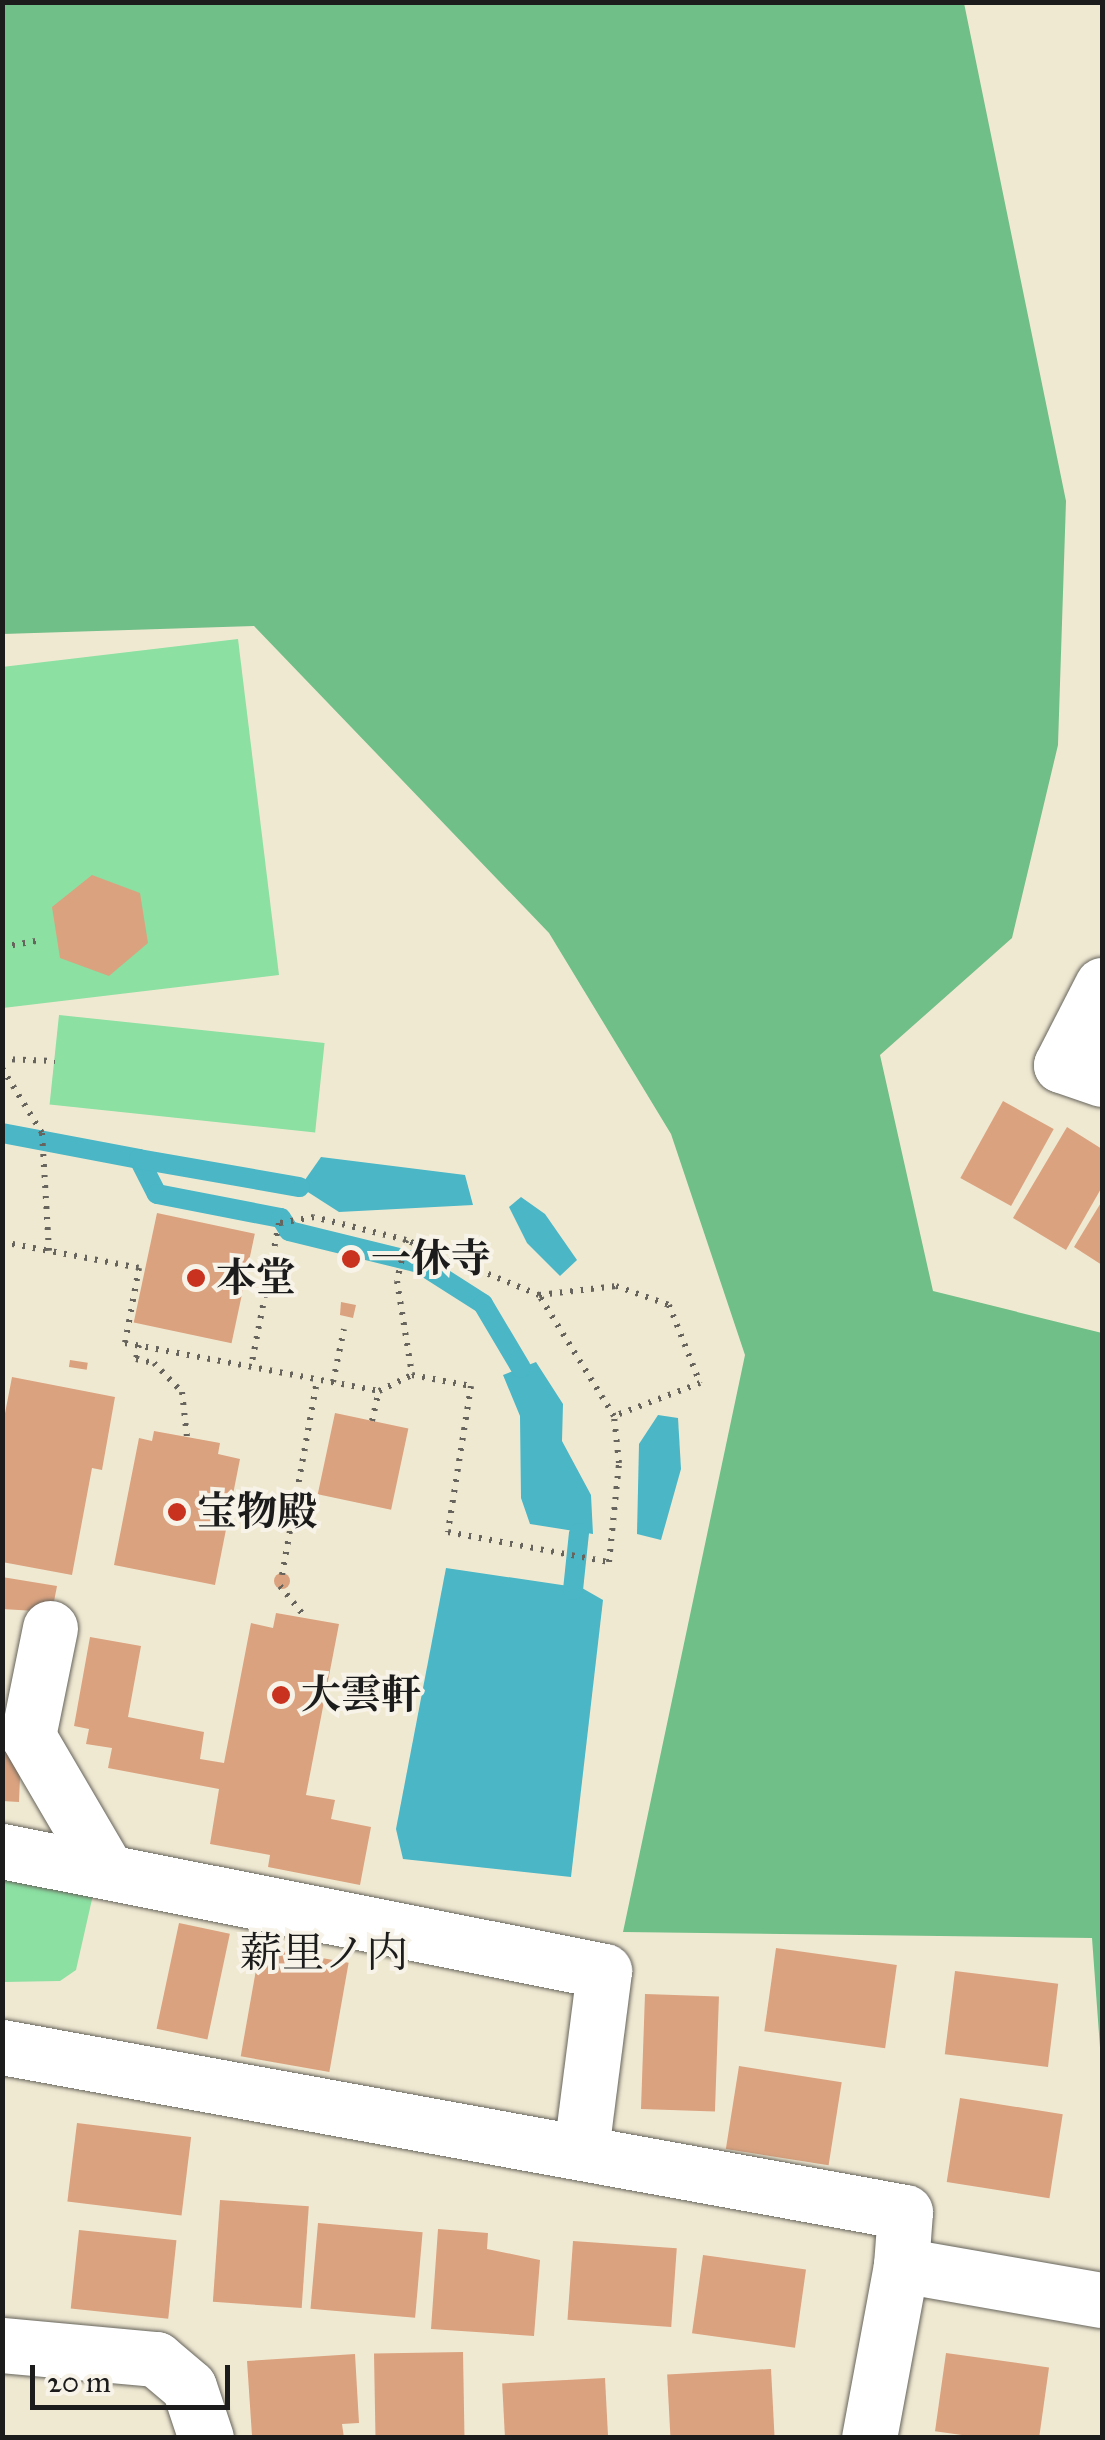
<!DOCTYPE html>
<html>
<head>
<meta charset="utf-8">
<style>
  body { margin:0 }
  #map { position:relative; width:1105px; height:2440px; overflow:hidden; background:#f0e9d2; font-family:"IM FELL Great Primer","Noto Serif JP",serif }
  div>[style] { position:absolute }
  .green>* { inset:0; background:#8be0a2; transform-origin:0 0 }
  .forest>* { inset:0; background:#70be88 }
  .water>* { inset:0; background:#4ab6c6 }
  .stream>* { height:20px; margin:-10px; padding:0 10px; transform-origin:10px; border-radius:10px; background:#4ab6c6 }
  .building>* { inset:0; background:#daa27f; transform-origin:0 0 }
  .round { border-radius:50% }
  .path>* { height:6px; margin-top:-3px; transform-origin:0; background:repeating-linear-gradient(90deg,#66645c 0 2.5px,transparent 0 10.5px) }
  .roads { filter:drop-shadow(0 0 2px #66645c) drop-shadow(0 0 2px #66645c) }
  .minor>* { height:55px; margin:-27.5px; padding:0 27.5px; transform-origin:27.5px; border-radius:27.5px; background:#fff }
  .dots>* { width:28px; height:28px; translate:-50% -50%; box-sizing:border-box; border:5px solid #f7f3e8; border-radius:50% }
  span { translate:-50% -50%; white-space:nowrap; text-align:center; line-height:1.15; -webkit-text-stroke:8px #f7f3e8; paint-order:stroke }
  .poi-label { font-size:40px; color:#1c1c1c; font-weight:700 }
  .left { translate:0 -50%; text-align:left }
  .neighbourhood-label { font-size:42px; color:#1c1c1c }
  .frame { position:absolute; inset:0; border:5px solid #1c1c1c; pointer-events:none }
  .scale { position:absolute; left:30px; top:2365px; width:200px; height:45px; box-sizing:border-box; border:5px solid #1c1c1c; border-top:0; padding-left:12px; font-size:30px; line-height:35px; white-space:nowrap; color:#1c1c1c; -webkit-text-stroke:8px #f7f3e8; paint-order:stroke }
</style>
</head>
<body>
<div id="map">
  <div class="green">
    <div style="clip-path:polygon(238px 639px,279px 975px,3px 1008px,2px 667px)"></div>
    <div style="left:59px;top:1015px;width:267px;height:90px;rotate:6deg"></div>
    <div style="clip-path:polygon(2px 1867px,95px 1886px,76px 1970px,60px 1981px,3px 1982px)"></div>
  </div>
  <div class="forest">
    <div style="clip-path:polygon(2px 3px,964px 3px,1066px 501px,1058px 745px,1012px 938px,880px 1055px,933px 1291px,1102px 1333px,1102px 2075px,1092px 1938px,623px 1932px,745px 1355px,671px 1134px,549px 933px,254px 626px,3px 634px)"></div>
  </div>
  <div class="water">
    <div style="clip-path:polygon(321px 1157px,465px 1175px,473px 1205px,339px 1212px,300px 1187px)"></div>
    <div style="clip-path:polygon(521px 1197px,545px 1214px,577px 1260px,560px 1276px,527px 1243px,509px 1207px)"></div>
    <div style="clip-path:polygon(536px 1362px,563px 1404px,562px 1441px,591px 1495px,593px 1534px,530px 1524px,521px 1498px,520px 1416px,503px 1375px)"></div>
    <div style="clip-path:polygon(658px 1415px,678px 1418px,681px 1469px,661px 1540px,637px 1534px,639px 1444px)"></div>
    <div style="clip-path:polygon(446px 1568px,582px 1588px,603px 1600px,571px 1877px,403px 1859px,396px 1829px)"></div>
  </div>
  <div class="stream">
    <div style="left:2px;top:1133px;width:139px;rotate:10.7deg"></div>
    <div style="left:139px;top:1159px;width:39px;rotate:63deg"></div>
    <div style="left:157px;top:1194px;width:126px;rotate:11deg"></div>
    <div style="left:281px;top:1218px;width:15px;rotate:58deg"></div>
    <div style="left:289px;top:1231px;width:134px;rotate:13.8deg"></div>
    <div style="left:419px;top:1263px;width:76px;rotate:32.6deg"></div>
    <div style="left:483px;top:1304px;width:74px;rotate:59.3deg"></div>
    <div style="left:139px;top:1159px;width:163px;rotate:9.9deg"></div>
    <div style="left:573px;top:1590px;width:57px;rotate:-84deg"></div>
  </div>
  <div class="building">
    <div style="clip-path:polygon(92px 875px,140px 893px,148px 943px,109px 976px,60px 958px,52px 907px)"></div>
    <div style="left:1003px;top:1101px;width:58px;height:88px;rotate:29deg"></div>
    <div style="clip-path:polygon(1067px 1127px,1102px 1149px,1102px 1187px,1066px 1250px,1013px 1218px)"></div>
    <div style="clip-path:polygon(1102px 1201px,1102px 1265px,1074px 1247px)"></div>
    <div style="left:157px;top:1213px;width:100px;height:112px;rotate:12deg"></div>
    <div style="clip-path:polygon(341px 1302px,356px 1305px,353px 1318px,340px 1315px)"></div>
    <div style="left:70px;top:1360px;width:18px;height:7px;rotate:9deg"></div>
    <div style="clip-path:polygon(12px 1377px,115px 1397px,102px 1470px,92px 1468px,72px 1575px,2px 1562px,2px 1429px)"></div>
    <div style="left:335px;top:1413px;width:75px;height:83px;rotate:12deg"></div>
    <div style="clip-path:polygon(154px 1431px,220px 1443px,218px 1454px,240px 1459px,215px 1585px,114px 1565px,139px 1438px,152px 1441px)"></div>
    <div class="round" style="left:274px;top:1573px;width:16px;height:16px"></div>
    <div style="clip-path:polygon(2px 1577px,57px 1586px,52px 1612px,2px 1609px)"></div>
    <div style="clip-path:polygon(276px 1613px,339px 1624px,306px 1795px,335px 1800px,331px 1819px,371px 1827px,360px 1885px,268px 1867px,270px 1855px,210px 1844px,219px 1789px,108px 1768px,112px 1748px,86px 1744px,89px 1729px,74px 1726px,90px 1637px,141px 1646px,128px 1717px,204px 1732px,200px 1759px,224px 1763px,251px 1623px,273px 1628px)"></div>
    <div style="clip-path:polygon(2px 1729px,21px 1750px,19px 1802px,2px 1801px)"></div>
    <div style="left:179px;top:1923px;width:52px;height:108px;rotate:12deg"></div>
    <div style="left:260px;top:1947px;width:90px;height:111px;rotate:10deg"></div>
    <div style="left:776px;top:1948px;width:122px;height:84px;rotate:8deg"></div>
    <div style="left:955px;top:1971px;width:104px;height:84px;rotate:7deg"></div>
    <div style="left:645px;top:1994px;width:74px;height:115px;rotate:2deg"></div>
    <div style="left:739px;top:2066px;width:104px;height:84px;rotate:9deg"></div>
    <div style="left:960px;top:2098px;width:104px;height:85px;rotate:9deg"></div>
    <div style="left:77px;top:2123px;width:115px;height:79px;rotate:7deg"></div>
    <div style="left:220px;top:2200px;width:89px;height:102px;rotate:4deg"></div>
    <div style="left:318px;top:2223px;width:105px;height:86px;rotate:5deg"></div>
    <div style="clip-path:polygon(438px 2229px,488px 2233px,487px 2249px,540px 2260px,534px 2336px,431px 2329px)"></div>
    <div style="left:79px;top:2230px;width:98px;height:79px;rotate:6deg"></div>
    <div style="left:573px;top:2241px;width:104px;height:79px;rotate:4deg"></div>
    <div style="left:703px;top:2255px;width:104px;height:79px;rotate:8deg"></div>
    <div style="left:463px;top:2352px;width:86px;height:89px;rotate:89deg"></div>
    <div style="left:946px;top:2353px;width:104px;height:79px;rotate:8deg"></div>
    <div style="clip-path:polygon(355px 2354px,359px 2423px,342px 2424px,344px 2438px,252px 2436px,247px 2361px)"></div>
    <div style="left:771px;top:2369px;width:69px;height:104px;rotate:87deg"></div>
    <div style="left:605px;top:2378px;width:60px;height:103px;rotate:87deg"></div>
  </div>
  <div class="path">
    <div style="left:2px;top:947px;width:36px;rotate:-10deg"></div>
    <div style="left:2px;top:1059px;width:53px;rotate:2.2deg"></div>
    <div style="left:2px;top:1068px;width:76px;rotate:58.4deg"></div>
    <div style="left:42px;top:1133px;width:118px;rotate:86.6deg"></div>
    <div style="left:406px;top:1240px;width:42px;rotate:102.4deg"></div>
    <div style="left:397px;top:1281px;width:95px;rotate:80.9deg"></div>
    <div style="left:2px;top:1242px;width:139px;rotate:10.7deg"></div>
    <div style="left:139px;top:1268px;width:76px;rotate:100.6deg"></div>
    <div style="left:125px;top:1343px;width:258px;rotate:10.7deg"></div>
    <div style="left:379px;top:1391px;width:37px;rotate:-26deg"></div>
    <div style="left:412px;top:1375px;width:60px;rotate:10.6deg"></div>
    <div style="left:471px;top:1386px;width:148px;rotate:99deg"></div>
    <div style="left:448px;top:1532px;width:164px;rotate:10.6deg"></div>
    <div style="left:609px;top:1562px;width:100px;rotate:-84.2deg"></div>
    <div style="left:619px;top:1463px;width:47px;rotate:-96.1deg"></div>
    <div style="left:614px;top:1416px;width:142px;rotate:-121.8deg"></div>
    <div style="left:539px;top:1295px;width:144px;rotate:-157.5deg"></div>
    <div style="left:406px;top:1240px;width:95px;rotate:-166deg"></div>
    <div style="left:314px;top:1217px;width:36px;rotate:170deg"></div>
    <div style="left:279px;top:1223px;width:147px;rotate:101deg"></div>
    <div style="left:539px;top:1295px;width:78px;rotate:-6.7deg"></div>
    <div style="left:616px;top:1286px;width:56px;rotate:19.7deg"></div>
    <div style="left:669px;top:1305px;width:84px;rotate:68.3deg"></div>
    <div style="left:700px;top:1383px;width:92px;rotate:159deg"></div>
    <div style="left:139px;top:1345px;width:14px;rotate:102deg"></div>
    <div style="left:136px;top:1359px;width:18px;rotate:13deg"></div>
    <div style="left:154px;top:1363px;width:40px;rotate:46deg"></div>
    <div style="left:182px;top:1392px;width:45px;rotate:83.7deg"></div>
    <div style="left:333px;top:1382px;width:54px;rotate:-78.3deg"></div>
    <div style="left:372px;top:1421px;width:31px;rotate:-77deg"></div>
    <div style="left:282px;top:1575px;width:198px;rotate:-79.8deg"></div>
    <div style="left:280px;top:1586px;width:41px;rotate:50.9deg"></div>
  </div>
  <div class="roads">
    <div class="minor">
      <div style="left:1102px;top:985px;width:90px;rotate:117.1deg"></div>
      <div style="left:1061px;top:1065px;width:43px;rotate:18.9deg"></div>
      <div style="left:50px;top:1628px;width:110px;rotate:101.5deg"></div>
      <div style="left:28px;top:1736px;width:156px;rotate:59.7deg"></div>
      <div style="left:2px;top:1851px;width:614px;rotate:11.27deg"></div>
      <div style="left:604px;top:1971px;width:180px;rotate:97.3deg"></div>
      <div style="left:2px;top:2047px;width:918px;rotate:10.36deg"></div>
      <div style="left:905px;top:2212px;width:53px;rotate:94.3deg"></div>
      <div style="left:2px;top:2345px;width:155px;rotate:5.2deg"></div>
      <div style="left:156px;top:2359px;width:43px;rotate:40.3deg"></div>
      <div style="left:189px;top:2387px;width:54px;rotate:71.6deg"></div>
      <div style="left:869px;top:2438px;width:176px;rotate:-79.5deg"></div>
      <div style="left:901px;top:2265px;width:204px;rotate:9.9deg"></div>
    </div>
  </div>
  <div class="dots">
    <div style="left:351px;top:1259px;background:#c8321e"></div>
    <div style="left:196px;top:1278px;background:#c8321e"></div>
    <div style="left:177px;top:1512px;background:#c8321e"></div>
    <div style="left:281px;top:1695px;background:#c8321e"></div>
  </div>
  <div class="poi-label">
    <span class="left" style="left:371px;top:1259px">一休寺</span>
    <span class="left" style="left:216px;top:1278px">本堂</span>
    <span class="left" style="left:197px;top:1512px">宝物殿</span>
    <span class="left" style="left:301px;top:1695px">大雲軒</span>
  </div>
  <div class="neighbourhood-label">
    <span style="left:324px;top:1953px">薪里ノ内</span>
  </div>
  <div class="frame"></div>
  <div class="scale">20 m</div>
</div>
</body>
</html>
